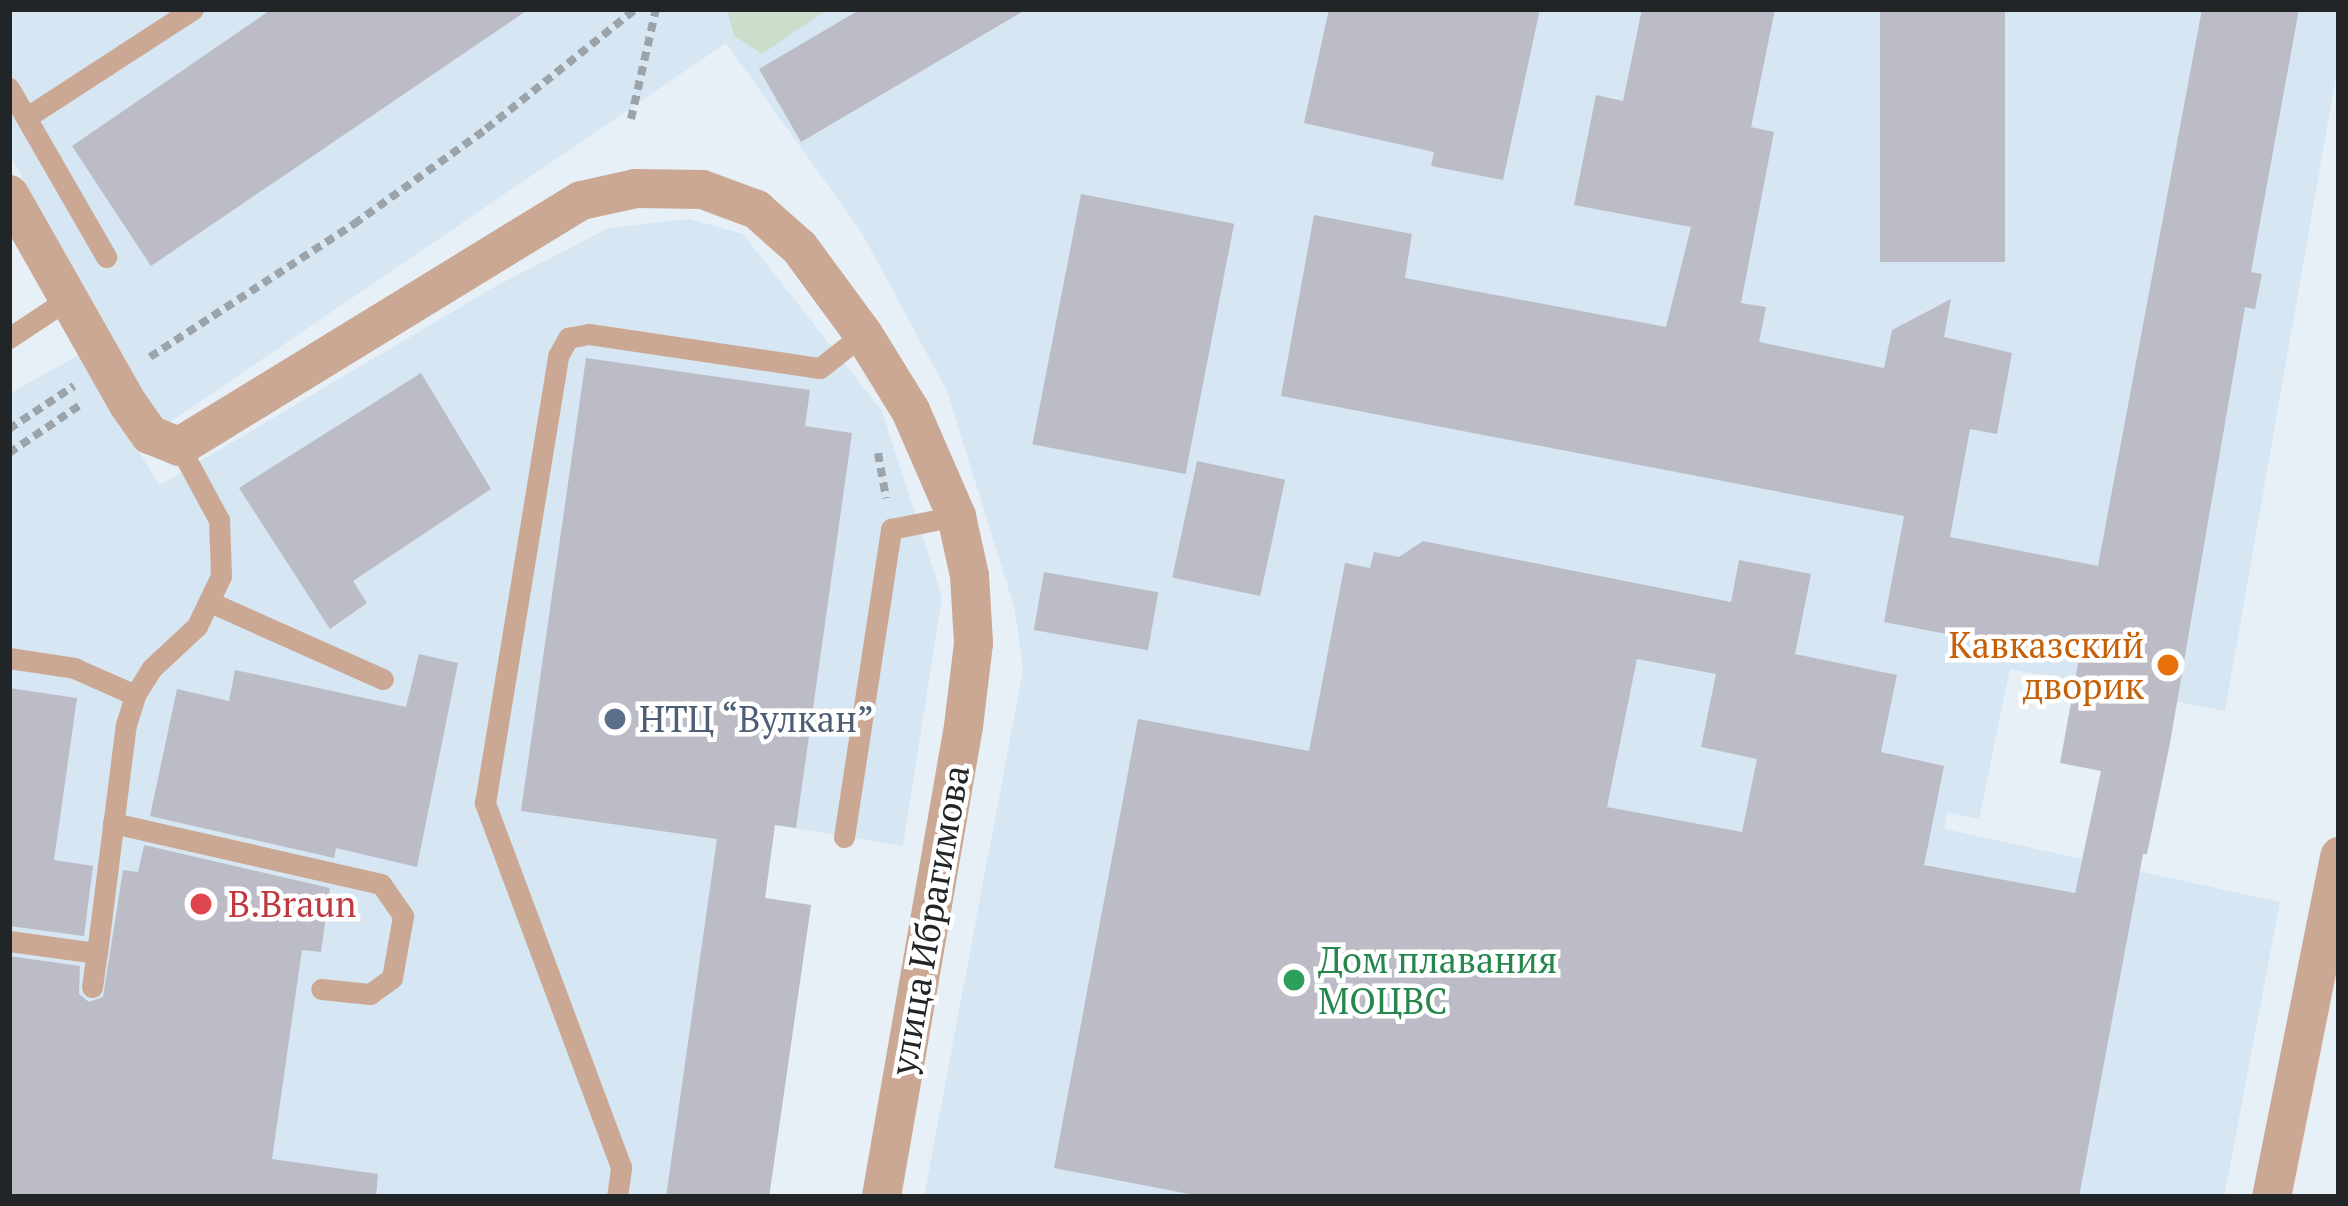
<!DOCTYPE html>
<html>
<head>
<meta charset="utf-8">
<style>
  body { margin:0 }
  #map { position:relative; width:2348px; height:1206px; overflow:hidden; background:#e7f0f7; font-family:"PT Serif",serif }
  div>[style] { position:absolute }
  .built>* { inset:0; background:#d6e6f2 }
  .green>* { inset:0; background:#cbdecb }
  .building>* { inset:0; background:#bbbcc6; transform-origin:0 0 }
  .path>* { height:8px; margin-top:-4px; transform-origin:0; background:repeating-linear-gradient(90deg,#9da4a9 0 9px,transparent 0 15px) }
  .lane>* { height:21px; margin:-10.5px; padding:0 10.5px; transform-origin:10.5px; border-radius:10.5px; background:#cba893 }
  .street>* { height:39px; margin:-19.5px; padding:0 19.5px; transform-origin:19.5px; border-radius:19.5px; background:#cba893 }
  .dots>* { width:33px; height:33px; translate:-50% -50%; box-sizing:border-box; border:6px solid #fff; border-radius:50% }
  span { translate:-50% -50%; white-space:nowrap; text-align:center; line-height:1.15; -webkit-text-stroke:9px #fff; paint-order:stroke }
  .food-label { font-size:36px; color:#c56008 }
  .right { translate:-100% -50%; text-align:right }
  .service-label { font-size:36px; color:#4e5e75 }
  .left { translate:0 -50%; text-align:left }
  .health-label { font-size:36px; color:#be3a42 }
  .street-label { font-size:36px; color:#222528 }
  .leisure-label { font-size:36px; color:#27864d }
  .frame { position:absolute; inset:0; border:12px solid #222528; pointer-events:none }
</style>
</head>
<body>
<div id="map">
  <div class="built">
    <div style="clip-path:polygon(9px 9px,2339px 9px,2339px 59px,2225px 711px,2010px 669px,1979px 819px,1947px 812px,1945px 829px,2280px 902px,2224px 1197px,924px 1197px,1023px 670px,1015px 610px,947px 391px,862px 233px,726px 43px,135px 446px,160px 485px,496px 286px,609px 228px,689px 219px,743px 234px,882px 411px,942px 597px,903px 846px,775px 825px,765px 898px,811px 905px,769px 1197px,9px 1197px,9px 394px,95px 346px,93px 306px,9px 153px)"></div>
  </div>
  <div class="green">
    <div style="clip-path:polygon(727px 9px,828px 9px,762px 54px,734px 36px)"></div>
  </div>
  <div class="building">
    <div style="clip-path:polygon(272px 9px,529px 9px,151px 266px,72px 146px)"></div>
    <div style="clip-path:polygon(861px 9px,1027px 9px,801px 142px,759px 69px)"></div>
    <div style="clip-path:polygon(1329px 9px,1540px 9px,1503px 180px,1431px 166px,1434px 152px,1304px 123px)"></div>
    <div style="clip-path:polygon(evenodd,1642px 9px,1775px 9px,1751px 127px,1774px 132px,1741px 303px,1766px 307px,1759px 342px,1884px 368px,1892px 330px,1951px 299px,1944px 337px,2012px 353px,1997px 434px,1970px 429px,1950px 537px,2098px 566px,2202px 9px,2299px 9px,2251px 272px,2262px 274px,2255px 309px,2245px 307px,2170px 743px,2147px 854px,2143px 854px,2079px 1197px,1205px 1197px,1054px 1168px,1138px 719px,1309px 751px,1345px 563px,1370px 568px,1374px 552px,1399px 557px,1423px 541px,1731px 602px,1739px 560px,1811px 574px,1795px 654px,1897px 675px,1881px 752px,1944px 766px,1924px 865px,2075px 893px,2101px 771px,2060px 763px,2079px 659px,1884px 622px,1904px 516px,1281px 396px,1314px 215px,1412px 234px,1405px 278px,1666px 327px,1691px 227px,1574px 205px,1596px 95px,1623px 101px,1642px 9px,1637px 659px,1716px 674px,1701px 747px,1757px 759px,1742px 832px,1607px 807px,1637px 659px)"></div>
    <div style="left:1880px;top:9px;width:125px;height:253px"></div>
    <div style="left:1081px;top:194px;width:156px;height:255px;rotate:11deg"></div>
    <div style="clip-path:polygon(586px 358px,810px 390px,805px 426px,852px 433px,796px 828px,775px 825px,765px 898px,811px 905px,769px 1197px,666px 1197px,717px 839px,521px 811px)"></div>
    <div style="clip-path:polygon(421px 373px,491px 489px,353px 581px,367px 603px,330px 629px,239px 488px)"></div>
    <div style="left:1197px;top:461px;width:90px;height:119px;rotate:12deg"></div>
    <div style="left:1044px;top:572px;width:116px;height:59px;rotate:10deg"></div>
    <div style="clip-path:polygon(419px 654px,458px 663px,417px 867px,336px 848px,334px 858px,150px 816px,177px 689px,229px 701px,235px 670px,406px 707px)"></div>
    <div style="clip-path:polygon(9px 688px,77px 698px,54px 860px,93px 866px,84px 936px,9px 926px)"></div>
    <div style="clip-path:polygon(144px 845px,330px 888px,321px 952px,302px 950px,272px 1159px,378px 1174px,376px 1197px,9px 1197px,9px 956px,80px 966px,79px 994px,89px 1002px,103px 997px,123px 870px,138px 872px)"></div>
  </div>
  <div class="path">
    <div style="left:631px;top:119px;width:113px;rotate:-77.2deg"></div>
    <div style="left:150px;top:357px;width:244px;rotate:-33.1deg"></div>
    <div style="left:354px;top:224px;width:163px;rotate:-35.7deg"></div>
    <div style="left:486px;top:129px;width:192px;rotate:-38.7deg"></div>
    <div style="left:9px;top:429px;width:78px;rotate:-33.5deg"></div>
    <div style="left:9px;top:453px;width:89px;rotate:-34deg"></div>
    <div style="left:878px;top:453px;width:46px;rotate:79.9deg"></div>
  </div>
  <div class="lane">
    <div style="left:9px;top:88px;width:195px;rotate:60.1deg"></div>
    <div style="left:27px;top:117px;width:198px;rotate:-33deg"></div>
    <div style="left:9px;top:338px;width:71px;rotate:-33.5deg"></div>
    <div style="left:212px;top:603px;width:187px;rotate:24deg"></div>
    <div style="left:9px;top:658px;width:66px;rotate:8.7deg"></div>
    <div style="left:74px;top:668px;width:67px;rotate:23.9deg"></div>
    <div style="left:113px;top:823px;width:275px;rotate:12.8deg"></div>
    <div style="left:381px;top:884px;width:39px;rotate:55deg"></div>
    <div style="left:403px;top:916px;width:63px;rotate:100.1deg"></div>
    <div style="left:392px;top:978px;width:27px;rotate:144deg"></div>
    <div style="left:370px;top:994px;width:49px;rotate:-174.2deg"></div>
    <div style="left:844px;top:837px;width:312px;rotate:-81.3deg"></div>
    <div style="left:891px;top:529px;width:66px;rotate:-11.3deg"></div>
    <div style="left:9px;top:941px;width:89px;rotate:7.8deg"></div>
    <div style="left:97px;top:953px;width:230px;rotate:-82.8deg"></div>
    <div style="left:126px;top:725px;width:31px;rotate:-73deg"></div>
    <div style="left:135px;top:695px;width:32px;rotate:-58deg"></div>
    <div style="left:152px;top:668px;width:62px;rotate:-43deg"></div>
    <div style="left:197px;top:626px;width:55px;rotate:-64.4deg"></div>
    <div style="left:221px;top:576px;width:56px;rotate:-92deg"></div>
    <div style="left:219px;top:520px;width:84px;rotate:-118.4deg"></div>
    <div style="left:92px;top:987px;width:34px;rotate:-82deg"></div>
    <div style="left:617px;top:1197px;width:30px;rotate:-82deg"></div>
    <div style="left:621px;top:1167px;width:389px;rotate:-110.5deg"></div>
    <div style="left:485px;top:803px;width:453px;rotate:-80.7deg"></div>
    <div style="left:558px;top:356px;width:21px;rotate:-61deg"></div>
    <div style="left:568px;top:338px;width:21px;rotate:-11deg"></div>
    <div style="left:589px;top:334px;width:233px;rotate:8.4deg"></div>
    <div style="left:820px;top:368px;width:55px;rotate:-38.3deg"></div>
  </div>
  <div class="street">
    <div style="left:9px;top:194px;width:241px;rotate:60.5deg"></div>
    <div style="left:128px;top:404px;width:37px;rotate:55deg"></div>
    <div style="left:149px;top:434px;width:32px;rotate:22deg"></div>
    <div style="left:179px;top:446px;width:471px;rotate:-31.5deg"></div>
    <div style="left:581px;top:200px;width:55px;rotate:-12.5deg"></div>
    <div style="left:635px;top:188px;width:67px;rotate:0.9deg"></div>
    <div style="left:702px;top:189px;width:58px;rotate:20.3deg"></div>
    <div style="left:756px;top:209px;width:57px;rotate:41.5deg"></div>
    <div style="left:799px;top:247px;width:108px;rotate:53.7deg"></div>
    <div style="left:863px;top:334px;width:89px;rotate:58.3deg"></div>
    <div style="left:910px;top:410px;width:116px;rotate:66.5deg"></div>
    <div style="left:956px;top:516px;width:60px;rotate:77.6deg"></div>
    <div style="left:969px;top:575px;width:68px;rotate:86.6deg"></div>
    <div style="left:973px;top:643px;width:84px;rotate:96.9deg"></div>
    <div style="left:963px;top:726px;width:478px;rotate:99.9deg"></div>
    <div style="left:2271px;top:1197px;width:348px;rotate:-78.7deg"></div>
  </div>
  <div class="dots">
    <div style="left:2168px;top:665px;background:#e8710a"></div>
    <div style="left:615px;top:719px;background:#5c6f8a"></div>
    <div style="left:201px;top:904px;background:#e0444e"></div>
    <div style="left:1294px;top:980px;background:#2e9e5b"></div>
  </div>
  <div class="food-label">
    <span class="right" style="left:2144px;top:665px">Кавказский<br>дворик</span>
  </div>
  <div class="service-label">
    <span class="left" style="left:639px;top:719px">НТЦ “Вулкан”</span>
  </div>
  <div class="health-label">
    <span class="left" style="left:228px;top:904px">B.Braun</span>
  </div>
  <div class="street-label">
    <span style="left:929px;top:920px;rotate:-80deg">улица Ибрагимова</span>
  </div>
  <div class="leisure-label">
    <span class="left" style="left:1318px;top:980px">Дом плавания<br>МОЦВС</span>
  </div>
  <div class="frame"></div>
</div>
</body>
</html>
